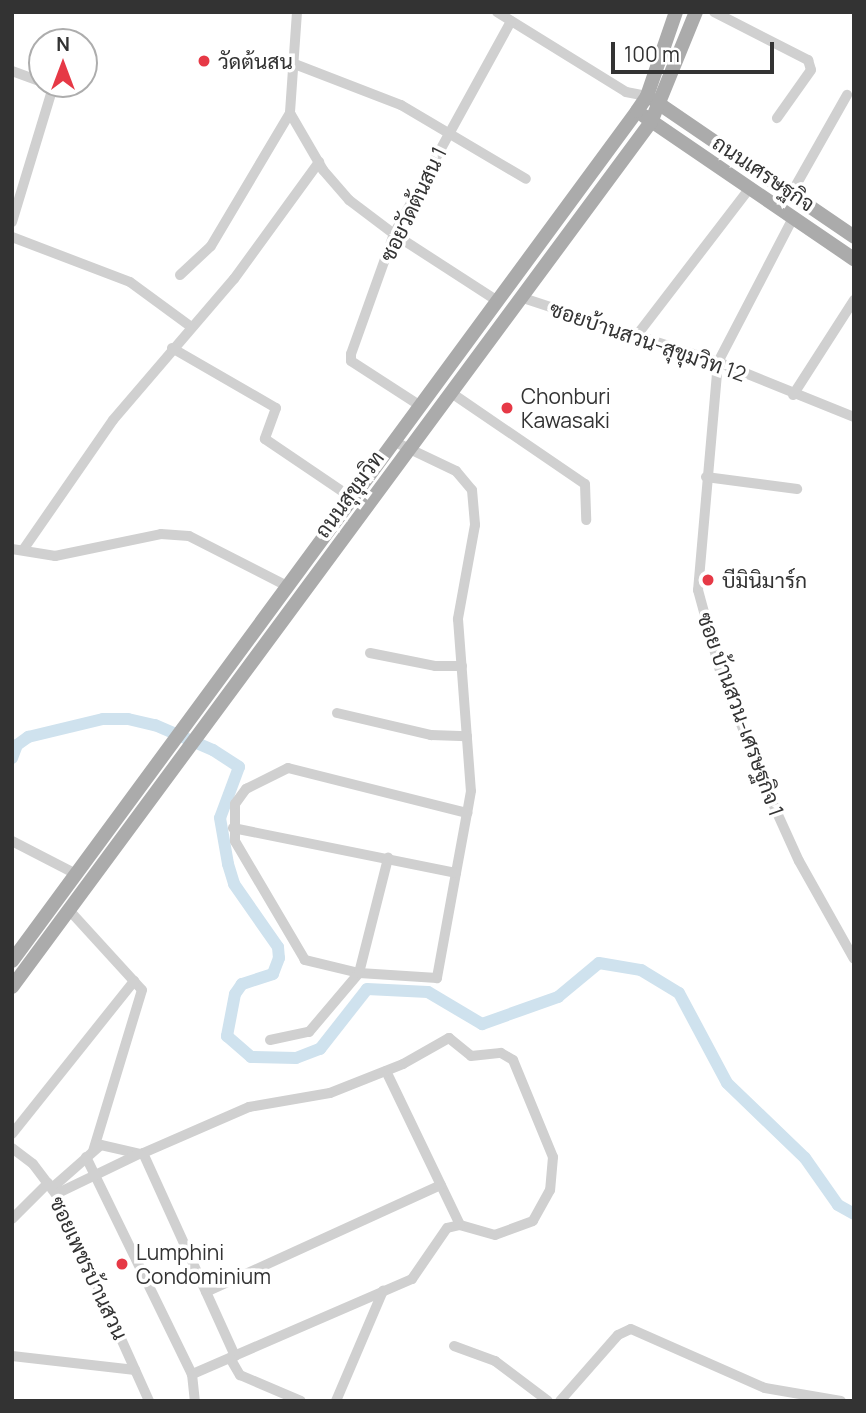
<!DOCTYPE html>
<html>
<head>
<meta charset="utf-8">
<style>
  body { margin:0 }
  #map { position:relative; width:866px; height:1413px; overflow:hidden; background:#fff; font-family:Manrope,Sarabun,sans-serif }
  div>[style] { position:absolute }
  .canal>* { height:12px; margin:-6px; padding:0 6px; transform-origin:6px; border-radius:6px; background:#cfe2ee }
  .minor>* { height:10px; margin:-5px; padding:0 5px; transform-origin:5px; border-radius:5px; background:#d0d0d0 }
  .major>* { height:14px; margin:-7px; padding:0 7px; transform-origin:7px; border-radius:7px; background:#ababab }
  .dots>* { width:19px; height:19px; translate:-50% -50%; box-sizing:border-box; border:4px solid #fff; border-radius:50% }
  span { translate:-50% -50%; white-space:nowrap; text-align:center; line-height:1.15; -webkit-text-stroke:7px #fff; paint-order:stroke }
  .poi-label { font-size:21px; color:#333 }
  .left { translate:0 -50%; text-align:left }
  .street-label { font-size:21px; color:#333 }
  .frame { position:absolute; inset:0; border:14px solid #333; pointer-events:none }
  .north { position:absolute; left:28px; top:28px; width:70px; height:70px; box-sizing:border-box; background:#fff; border:2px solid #adadad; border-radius:50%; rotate:0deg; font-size:19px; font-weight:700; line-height:28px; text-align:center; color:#333 }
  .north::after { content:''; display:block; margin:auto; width:24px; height:32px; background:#e63946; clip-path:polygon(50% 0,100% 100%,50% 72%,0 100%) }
  .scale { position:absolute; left:611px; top:42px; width:163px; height:32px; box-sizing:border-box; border:4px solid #333; border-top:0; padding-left:9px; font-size:21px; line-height:24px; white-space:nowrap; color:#333; -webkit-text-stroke:5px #fff; paint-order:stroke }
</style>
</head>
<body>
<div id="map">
  <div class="canal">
    <div style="left:12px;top:758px;width:14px;rotate:-69deg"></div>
    <div style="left:17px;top:745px;width:14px;rotate:-36deg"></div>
    <div style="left:28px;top:737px;width:77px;rotate:-13.5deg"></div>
    <div style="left:103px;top:719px;width:25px"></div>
    <div style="left:128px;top:719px;width:28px;rotate:13deg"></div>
    <div style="left:155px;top:725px;width:63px;rotate:23.3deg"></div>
    <div style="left:213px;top:750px;width:31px;rotate:33deg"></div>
    <div style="left:239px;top:767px;width:54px;rotate:110.4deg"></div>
    <div style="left:220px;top:818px;width:47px;rotate:80.1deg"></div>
    <div style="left:228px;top:864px;width:21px;rotate:73deg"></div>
    <div style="left:234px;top:884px;width:77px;rotate:55.1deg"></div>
    <div style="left:278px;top:947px;width:11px;rotate:85deg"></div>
    <div style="left:279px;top:958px;width:17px;rotate:111deg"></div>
    <div style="left:273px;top:974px;width:33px;rotate:162deg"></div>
    <div style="left:242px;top:984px;width:12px;rotate:125deg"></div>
    <div style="left:235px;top:994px;width:43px;rotate:100.8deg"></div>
    <div style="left:227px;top:1036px;width:32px;rotate:41deg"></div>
    <div style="left:251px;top:1057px;width:45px;rotate:1.3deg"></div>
    <div style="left:296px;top:1058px;width:26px;rotate:-21deg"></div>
    <div style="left:320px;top:1049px;width:76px;rotate:-51.9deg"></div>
    <div style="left:367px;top:989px;width:61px;rotate:2.8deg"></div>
    <div style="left:428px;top:992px;width:63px;rotate:30.7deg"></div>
    <div style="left:482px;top:1024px;width:81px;rotate:-19.6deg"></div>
    <div style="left:558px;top:997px;width:53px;rotate:-39.7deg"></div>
    <div style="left:599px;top:963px;width:43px;rotate:9.5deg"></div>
    <div style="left:641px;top:970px;width:44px;rotate:31.2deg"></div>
    <div style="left:679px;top:993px;width:102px;rotate:61.9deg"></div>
    <div style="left:727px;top:1083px;width:108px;rotate:43.9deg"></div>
    <div style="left:805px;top:1158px;width:57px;rotate:54.9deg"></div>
    <div style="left:838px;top:1205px;width:18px;rotate:29deg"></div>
  </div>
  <div class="minor">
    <div style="left:297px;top:12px;width:101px;rotate:94deg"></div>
    <div style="left:290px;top:113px;width:66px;rotate:59.9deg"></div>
    <div style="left:323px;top:170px;width:40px;rotate:49deg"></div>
    <div style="left:349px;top:200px;width:56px;rotate:37.1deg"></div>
    <div style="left:394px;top:234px;width:121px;rotate:32.9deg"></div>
    <div style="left:497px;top:12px;width:152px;rotate:31.8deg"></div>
    <div style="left:626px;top:92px;width:21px;rotate:11deg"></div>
    <div style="left:714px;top:12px;width:106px;rotate:27.1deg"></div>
    <div style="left:808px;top:60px;width:10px;rotate:73deg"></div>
    <div style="left:811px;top:70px;width:59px;rotate:125.3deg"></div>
    <div style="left:292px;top:63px;width:117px;rotate:21.1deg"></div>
    <div style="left:401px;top:105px;width:145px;rotate:30.6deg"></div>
    <div style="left:12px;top:71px;width:32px;rotate:20deg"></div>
    <div style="left:791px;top:194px;width:114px;rotate:-60.5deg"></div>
    <div style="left:793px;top:218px;width:162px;rotate:117.5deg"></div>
    <div style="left:718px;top:362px;width:229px;rotate:95deg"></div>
    <div style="left:698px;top:590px;width:84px;rotate:74.8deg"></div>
    <div style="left:720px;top:671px;width:133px;rotate:68.4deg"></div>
    <div style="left:769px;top:795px;width:72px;rotate:65.6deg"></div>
    <div style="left:799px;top:861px;width:112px;rotate:60.7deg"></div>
    <div style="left:12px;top:222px;width:141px;rotate:-73.1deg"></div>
    <div style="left:53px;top:87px;width:8px;rotate:-157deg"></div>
    <div style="left:12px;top:237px;width:126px;rotate:20.9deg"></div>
    <div style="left:130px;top:282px;width:74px;rotate:36.3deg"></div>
    <div style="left:180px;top:275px;width:42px;rotate:-43.1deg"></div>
    <div style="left:211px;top:246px;width:155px;rotate:-59.3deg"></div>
    <div style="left:520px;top:297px;width:208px;rotate:18.2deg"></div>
    <div style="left:718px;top:362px;width:147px;rotate:22deg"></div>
    <div style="left:637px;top:335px;width:185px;rotate:-52.5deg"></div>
    <div style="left:172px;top:348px;width:120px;rotate:30deg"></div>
    <div style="left:276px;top:408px;width:33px;rotate:110deg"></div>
    <div style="left:265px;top:439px;width:105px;rotate:34.1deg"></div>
    <div style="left:450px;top:392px;width:163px;rotate:34.3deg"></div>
    <div style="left:585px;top:484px;width:36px;rotate:88deg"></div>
    <div style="left:793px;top:395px;width:113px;rotate:-57.3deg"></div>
    <div style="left:419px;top:405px;width:81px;rotate:-147.1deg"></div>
    <div style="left:351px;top:361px;width:7px;rotate:-90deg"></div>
    <div style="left:351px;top:354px;width:127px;rotate:-70.3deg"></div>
    <div style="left:394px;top:234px;width:243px;rotate:-61.2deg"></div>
    <div style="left:393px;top:441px;width:70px;rotate:25.5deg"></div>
    <div style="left:456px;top:471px;width:25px;rotate:50deg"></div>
    <div style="left:472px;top:490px;width:35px;rotate:85deg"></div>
    <div style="left:475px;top:525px;width:96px;rotate:100.3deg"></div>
    <div style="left:458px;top:619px;width:172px;rotate:85.7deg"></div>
    <div style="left:471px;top:791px;width:22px;rotate:100deg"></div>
    <div style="left:467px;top:813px;width:61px;rotate:100.4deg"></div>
    <div style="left:456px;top:873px;width:107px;rotate:100.3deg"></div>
    <div style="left:437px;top:978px;width:78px;rotate:-176.3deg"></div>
    <div style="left:359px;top:973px;width:56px;rotate:-166.5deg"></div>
    <div style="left:305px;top:960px;width:138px;rotate:-120.5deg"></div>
    <div style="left:235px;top:841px;width:37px;rotate:-90deg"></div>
    <div style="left:235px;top:804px;width:19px;rotate:-54deg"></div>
    <div style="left:246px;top:789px;width:47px;rotate:-26.6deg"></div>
    <div style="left:288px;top:768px;width:185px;rotate:14.1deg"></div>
    <div style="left:706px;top:477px;width:92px;rotate:7.5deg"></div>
    <div style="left:12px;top:549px;width:44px;rotate:9.2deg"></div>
    <div style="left:55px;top:556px;width:108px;rotate:-11.7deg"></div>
    <div style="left:161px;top:534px;width:28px;rotate:4deg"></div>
    <div style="left:189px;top:536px;width:110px;rotate:27deg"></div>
    <div style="left:23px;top:550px;width:158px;rotate:-55.3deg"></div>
    <div style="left:113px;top:420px;width:186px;rotate:-49.4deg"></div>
    <div style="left:234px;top:279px;width:145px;rotate:-54deg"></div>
    <div style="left:370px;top:653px;width:66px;rotate:11.3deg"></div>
    <div style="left:435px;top:666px;width:27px"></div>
    <div style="left:337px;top:713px;width:97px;rotate:13.2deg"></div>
    <div style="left:431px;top:735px;width:36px;rotate:2deg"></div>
    <div style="left:233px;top:828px;width:227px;rotate:11.4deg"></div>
    <div style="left:12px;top:841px;width:72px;rotate:27.3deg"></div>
    <div style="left:69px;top:910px;width:108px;rotate:47.6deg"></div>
    <div style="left:142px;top:990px;width:168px;rotate:106.9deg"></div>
    <div style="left:270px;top:1040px;width:40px;rotate:-12deg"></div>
    <div style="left:309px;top:1032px;width:77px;rotate:-49.7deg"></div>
    <div style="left:359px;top:973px;width:119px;rotate:-75.8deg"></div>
    <div style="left:386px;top:1071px;width:171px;rotate:64.3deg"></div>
    <div style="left:12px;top:1134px;width:196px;rotate:-51.4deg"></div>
    <div style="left:12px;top:1148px;width:26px;rotate:37deg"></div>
    <div style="left:33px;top:1164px;width:38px;rotate:53deg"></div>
    <div style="left:56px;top:1194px;width:227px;rotate:65.8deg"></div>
    <div style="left:143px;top:1153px;width:223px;rotate:65.6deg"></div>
    <div style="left:86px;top:1157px;width:242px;rotate:64deg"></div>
    <div style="left:192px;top:1374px;width:27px;rotate:84deg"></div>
    <div style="left:52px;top:1188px;width:65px;rotate:-41.3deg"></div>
    <div style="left:101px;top:1145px;width:41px;rotate:12.7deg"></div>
    <div style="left:141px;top:1154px;width:118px;rotate:-23.5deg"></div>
    <div style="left:249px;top:1107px;width:82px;rotate:-9.8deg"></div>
    <div style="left:330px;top:1093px;width:79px;rotate:-21.7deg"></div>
    <div style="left:403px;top:1064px;width:53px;rotate:-29.5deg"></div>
    <div style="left:449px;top:1038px;width:28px;rotate:39deg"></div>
    <div style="left:471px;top:1056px;width:30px;rotate:-6deg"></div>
    <div style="left:501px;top:1053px;width:14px;rotate:30deg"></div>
    <div style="left:513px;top:1060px;width:105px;rotate:67.6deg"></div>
    <div style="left:553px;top:1157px;width:33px;rotate:95deg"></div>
    <div style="left:550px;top:1190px;width:35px;rotate:119deg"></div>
    <div style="left:533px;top:1221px;width:40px;rotate:159.8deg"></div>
    <div style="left:495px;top:1235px;width:36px;rotate:-164deg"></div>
    <div style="left:460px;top:1225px;width:13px;rotate:167deg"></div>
    <div style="left:447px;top:1228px;width:62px;rotate:124.5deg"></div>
    <div style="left:412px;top:1279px;width:240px;rotate:156.6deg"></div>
    <div style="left:56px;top:1194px;width:92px;rotate:-25.7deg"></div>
    <div style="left:12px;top:1219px;width:51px;rotate:-45deg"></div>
    <div style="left:206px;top:1292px;width:258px;rotate:-24.5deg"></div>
    <div style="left:454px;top:1346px;width:44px;rotate:20.1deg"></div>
    <div style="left:495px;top:1361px;width:66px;rotate:37deg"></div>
    <div style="left:12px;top:1356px;width:124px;rotate:6.5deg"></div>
    <div style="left:230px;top:1358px;width:20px;rotate:60deg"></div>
    <div style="left:240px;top:1375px;width:66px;rotate:23.1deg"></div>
    <div style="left:336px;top:1401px;width:120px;rotate:-66.9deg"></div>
    <div style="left:560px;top:1401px;width:88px;rotate:-48.7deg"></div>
    <div style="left:618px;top:1335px;width:14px;rotate:-25deg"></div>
    <div style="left:631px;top:1329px;width:146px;rotate:23.8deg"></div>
    <div style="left:765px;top:1388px;width:77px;rotate:9.7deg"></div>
  </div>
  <div class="major">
    <div style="left:655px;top:101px;width:241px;rotate:34.3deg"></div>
    <div style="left:644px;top:116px;width:254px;rotate:34.3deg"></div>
    <div style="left:12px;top:961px;width:1055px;rotate:-53.67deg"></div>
    <div style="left:637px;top:111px;width:18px;rotate:-56deg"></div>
    <div style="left:647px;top:96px;width:89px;rotate:-71deg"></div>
    <div style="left:12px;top:987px;width:1075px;rotate:-53.55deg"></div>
    <div style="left:651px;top:122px;width:119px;rotate:-67.8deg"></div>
  </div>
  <div class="dots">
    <div style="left:204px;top:61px;background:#e63946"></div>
    <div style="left:507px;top:408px;background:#e63946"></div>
    <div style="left:708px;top:580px;background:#e63946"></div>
    <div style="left:122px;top:1264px;background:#e63946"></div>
  </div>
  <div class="poi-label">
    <span class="left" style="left:218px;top:61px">วัดต้นสน</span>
    <span class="left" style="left:521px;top:408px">Chonburi<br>Kawasaki</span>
    <span class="left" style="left:722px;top:580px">บีมินิมาร์ก</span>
    <span class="left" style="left:136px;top:1264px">Lumphini<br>Condominium</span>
  </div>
  <div class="street-label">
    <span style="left:764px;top:173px;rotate:34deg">ถนนเศรษฐกิจ</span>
    <span style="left:413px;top:204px;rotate:-64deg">ซอยวัดต้นสน 1</span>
    <span style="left:648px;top:341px;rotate:19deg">ซอยบ้านสวน-สุขุมวิท 12</span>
    <span style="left:349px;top:494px;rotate:-54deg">ถนนสุขุมวิท</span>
    <span style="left:741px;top:714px;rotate:70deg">ซอย บ้านสวน-เศรษฐกิจ 1</span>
    <span style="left:89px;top:1268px;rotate:65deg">ซอยเพชรบ้านสวน</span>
  </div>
  <div class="frame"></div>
  <div class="north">N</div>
  <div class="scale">100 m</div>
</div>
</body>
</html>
